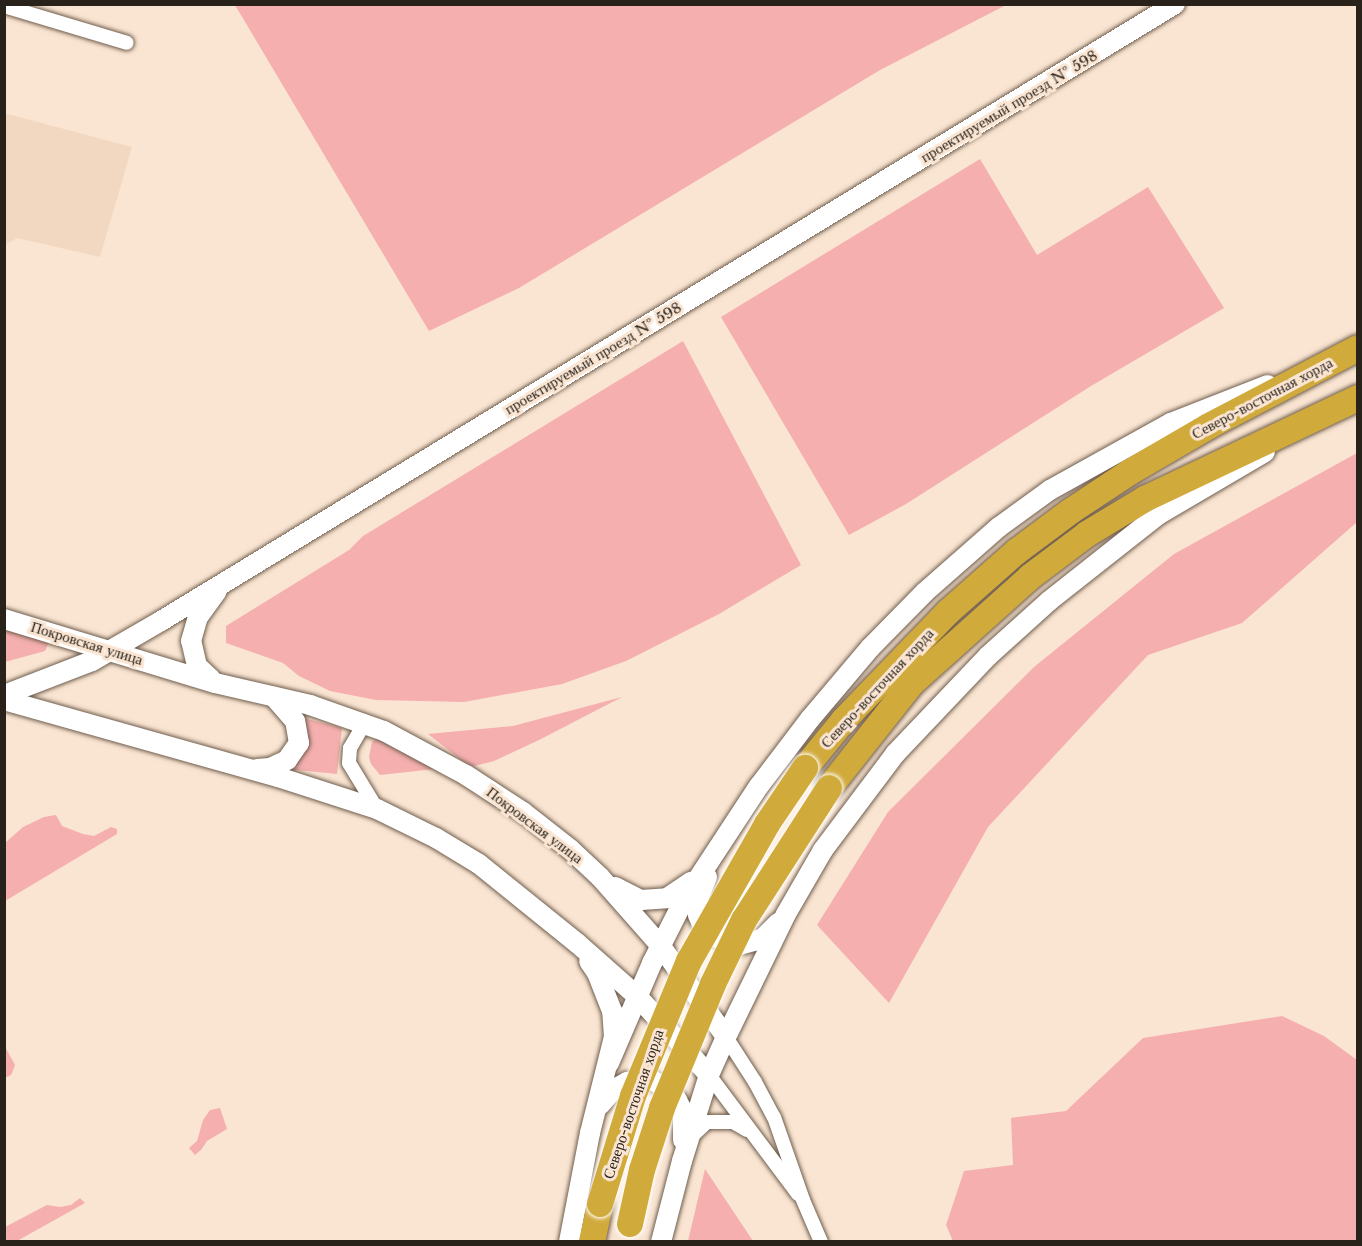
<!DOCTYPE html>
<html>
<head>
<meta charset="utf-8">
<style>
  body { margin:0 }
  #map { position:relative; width:1362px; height:1246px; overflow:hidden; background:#fae5d2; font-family:"Libre Baskerville",serif }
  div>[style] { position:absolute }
  .built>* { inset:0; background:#f3d8c1 }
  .green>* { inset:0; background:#f5afaf }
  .roads { filter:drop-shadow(0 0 2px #6f5d4d) drop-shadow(0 0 2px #6f5d4d) }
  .street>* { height:14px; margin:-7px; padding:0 7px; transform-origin:7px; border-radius:7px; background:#fff }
  .secondary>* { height:20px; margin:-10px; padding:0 10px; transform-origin:10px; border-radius:10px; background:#fff }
  .highway>* { height:26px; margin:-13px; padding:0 13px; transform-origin:13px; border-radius:13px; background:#d1aa3c }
  .bridges { filter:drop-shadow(0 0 2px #fff) drop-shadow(0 0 2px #fff) }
  .highway-bridge>* { height:26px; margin:-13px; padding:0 13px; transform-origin:13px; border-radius:13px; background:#d1aa3c }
  span { translate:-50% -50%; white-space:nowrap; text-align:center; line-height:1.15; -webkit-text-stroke:6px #fae5d2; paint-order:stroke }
  .street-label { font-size:15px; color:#29221b }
  .frame { position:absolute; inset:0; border:6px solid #29221b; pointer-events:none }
</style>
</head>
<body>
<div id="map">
  <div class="built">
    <div style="clip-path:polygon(4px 113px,132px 147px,100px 257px,17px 238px,5px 245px)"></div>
  </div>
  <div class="green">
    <div style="clip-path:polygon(235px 5px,1006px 5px,880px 70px,519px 288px,429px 331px)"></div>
    <div style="clip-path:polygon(980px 159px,1037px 255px,1148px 187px,1224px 308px,1091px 386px,906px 504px,849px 535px,721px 317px)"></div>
    <div style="clip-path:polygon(683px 341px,801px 565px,719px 614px,626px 661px,562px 684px,464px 702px,376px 700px,330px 691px,299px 676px,283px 663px,226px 643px,226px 626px,349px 550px,363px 536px)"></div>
    <div style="clip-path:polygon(1357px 453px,1357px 522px,1242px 623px,1148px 655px,988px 827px,889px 1003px,817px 925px,888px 812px,1034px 667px,1174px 554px)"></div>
    <div style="clip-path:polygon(5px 629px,49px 642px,45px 651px,5px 662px)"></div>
    <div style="clip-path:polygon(622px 697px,539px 740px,494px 761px,470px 767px,428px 734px,513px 726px)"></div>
    <div style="clip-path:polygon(300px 717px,342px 728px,337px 774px,286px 769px)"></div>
    <div style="clip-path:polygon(382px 734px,444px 768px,380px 775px,371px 764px,369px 757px,372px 742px)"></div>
    <div style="clip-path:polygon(56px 815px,62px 826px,83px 834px,94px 836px,111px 827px,117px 829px,117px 834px,5px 901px,5px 843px,23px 827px,44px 817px)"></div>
    <div style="clip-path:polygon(1282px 1016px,1324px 1036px,1357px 1060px,1357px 1241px,953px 1241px,946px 1225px,964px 1171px,1013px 1165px,1011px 1118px,1066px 1111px,1143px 1038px)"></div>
    <div style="clip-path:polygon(4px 1045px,15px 1065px,11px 1075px,5px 1078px)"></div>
    <div style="clip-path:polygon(220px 1108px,227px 1129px,207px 1141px,201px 1150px,195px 1155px,189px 1148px,197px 1141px,203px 1120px,210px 1110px)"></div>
    <div style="clip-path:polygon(705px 1169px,753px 1241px,688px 1241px)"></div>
    <div style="clip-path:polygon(80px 1198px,85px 1203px,17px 1241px,5px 1241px,5px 1227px,47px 1205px,60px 1207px,71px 1205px)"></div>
  </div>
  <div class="roads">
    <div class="street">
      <div style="left:4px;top:6px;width:128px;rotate:16.7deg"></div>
      <div style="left:364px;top:724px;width:28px;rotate:120deg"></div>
      <div style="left:350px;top:748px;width:15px;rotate:94deg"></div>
      <div style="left:349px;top:763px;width:54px;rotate:58.7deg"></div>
      <div style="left:726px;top:1037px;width:54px;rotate:57.2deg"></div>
      <div style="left:755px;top:1082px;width:40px;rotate:62deg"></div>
      <div style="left:774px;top:1117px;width:88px;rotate:70.7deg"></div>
      <div style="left:803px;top:1200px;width:46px;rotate:66.8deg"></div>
      <div style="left:709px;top:1075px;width:149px;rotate:53.2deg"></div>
      <div style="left:691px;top:1137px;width:22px;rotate:-43deg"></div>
      <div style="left:707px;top:1122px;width:26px"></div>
      <div style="left:733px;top:1122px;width:16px;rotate:30deg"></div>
    </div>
    <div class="secondary">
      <div style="left:4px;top:619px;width:220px;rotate:16.9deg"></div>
      <div style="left:215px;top:683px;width:98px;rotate:13deg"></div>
      <div style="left:310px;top:705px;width:78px;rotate:19.4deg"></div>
      <div style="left:384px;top:731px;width:93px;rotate:28.2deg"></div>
      <div style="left:466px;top:775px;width:68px;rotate:33deg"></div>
      <div style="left:523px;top:812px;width:60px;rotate:38.2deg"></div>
      <div style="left:570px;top:849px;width:41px;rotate:43deg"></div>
      <div style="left:600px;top:877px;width:91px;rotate:48.6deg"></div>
      <div style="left:660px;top:945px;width:113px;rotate:54.3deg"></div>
      <div style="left:211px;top:679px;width:19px;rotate:-137deg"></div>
      <div style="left:197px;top:666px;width:26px;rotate:-103deg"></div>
      <div style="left:191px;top:641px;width:25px;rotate:-74deg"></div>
      <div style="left:198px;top:617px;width:32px;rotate:-54deg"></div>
      <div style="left:4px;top:695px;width:94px;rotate:-21.1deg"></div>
      <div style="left:92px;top:661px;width:80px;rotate:-30.1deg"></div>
      <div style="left:161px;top:621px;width:1187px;rotate:-31.32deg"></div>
      <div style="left:4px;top:700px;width:285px;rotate:15.7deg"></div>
      <div style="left:278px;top:777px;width:104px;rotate:17.9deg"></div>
      <div style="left:377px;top:809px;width:66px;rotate:26.2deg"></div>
      <div style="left:436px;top:838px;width:50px;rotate:31.2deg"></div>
      <div style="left:479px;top:864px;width:126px;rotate:38.9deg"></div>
      <div style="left:577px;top:943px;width:80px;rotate:41.5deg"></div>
      <div style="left:637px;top:996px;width:107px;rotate:47.7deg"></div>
      <div style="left:257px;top:769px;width:13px;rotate:-4deg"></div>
      <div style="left:270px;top:768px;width:19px;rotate:-25deg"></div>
      <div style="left:287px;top:760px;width:21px;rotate:-55deg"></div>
      <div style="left:299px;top:743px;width:22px;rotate:-100deg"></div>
      <div style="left:295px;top:721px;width:32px;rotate:-131deg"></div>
      <div style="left:707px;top:877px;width:22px;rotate:112deg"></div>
      <div style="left:699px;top:897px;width:18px;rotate:93deg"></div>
      <div style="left:698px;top:915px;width:13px;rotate:67deg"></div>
      <div style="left:703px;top:927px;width:11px;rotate:45deg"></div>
      <div style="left:711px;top:935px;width:26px;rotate:25deg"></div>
      <div style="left:735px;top:946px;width:28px;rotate:-15deg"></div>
      <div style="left:762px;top:939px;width:23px;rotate:-45deg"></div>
      <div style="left:615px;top:887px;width:29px;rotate:27deg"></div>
      <div style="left:641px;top:900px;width:26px;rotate:-4deg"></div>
      <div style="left:667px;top:898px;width:29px;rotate:-34deg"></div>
      <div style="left:609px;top:1063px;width:109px;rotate:-66.7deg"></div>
      <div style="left:652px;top:963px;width:71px;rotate:-63.1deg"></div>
      <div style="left:684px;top:900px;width:136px;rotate:-56.7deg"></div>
      <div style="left:759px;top:786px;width:84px;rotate:-52.7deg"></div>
      <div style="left:810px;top:719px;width:93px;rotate:-49.8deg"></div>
      <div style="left:870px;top:648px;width:78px;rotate:-45.5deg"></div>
      <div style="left:925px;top:592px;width:98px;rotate:-41.3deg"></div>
      <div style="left:999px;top:527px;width:63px;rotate:-36deg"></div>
      <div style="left:1050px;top:490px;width:138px;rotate:-29deg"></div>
      <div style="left:1171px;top:423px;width:104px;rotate:-21.4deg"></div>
      <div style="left:600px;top:1105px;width:21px;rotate:-49deg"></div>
      <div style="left:614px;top:1089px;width:15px;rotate:-28deg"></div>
      <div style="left:627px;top:1082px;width:25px;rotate:-5deg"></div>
      <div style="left:652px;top:1080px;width:21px;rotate:31deg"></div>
      <div style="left:670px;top:1091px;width:11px;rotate:52deg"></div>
      <div style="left:677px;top:1100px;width:13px;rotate:63deg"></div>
      <div style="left:683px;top:1112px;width:28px;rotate:90deg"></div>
      <div style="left:569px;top:1242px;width:111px;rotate:-79.1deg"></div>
      <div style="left:590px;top:1133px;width:99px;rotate:-76deg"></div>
      <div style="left:614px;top:1037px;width:26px;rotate:-94deg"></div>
      <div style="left:612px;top:1011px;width:41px;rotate:-111.5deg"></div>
      <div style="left:597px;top:973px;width:14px;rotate:-124deg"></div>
      <div style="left:661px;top:1242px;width:84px;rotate:-75.5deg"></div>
      <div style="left:682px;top:1161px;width:90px;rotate:-72.6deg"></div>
      <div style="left:709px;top:1075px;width:42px;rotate:-65.9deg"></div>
      <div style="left:726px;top:1037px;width:137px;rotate:-64deg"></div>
      <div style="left:786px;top:914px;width:74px;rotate:-60deg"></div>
      <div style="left:823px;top:850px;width:120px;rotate:-53.1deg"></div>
      <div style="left:895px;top:754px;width:135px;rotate:-46.5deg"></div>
      <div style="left:988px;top:656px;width:82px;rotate:-42deg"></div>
      <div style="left:1049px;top:601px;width:139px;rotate:-38.3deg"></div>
      <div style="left:1158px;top:515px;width:124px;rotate:-30.5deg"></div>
    </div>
    <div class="highway">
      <div style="left:805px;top:768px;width:62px;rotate:-50.9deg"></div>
      <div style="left:844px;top:720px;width:150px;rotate:-46.1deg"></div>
      <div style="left:948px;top:612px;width:91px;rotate:-41.4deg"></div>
      <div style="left:1016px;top:552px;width:69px;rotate:-36.7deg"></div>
      <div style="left:1071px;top:511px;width:71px;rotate:-33.5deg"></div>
      <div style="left:1130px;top:472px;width:91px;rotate:-30.2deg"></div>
      <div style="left:1209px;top:426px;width:168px;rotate:-27.6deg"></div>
      <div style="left:829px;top:788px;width:134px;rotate:-51.7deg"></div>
      <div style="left:912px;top:683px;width:159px;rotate:-41.9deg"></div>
      <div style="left:1030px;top:577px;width:71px;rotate:-37deg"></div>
      <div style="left:1087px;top:534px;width:68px;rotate:-31.1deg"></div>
      <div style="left:1145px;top:499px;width:236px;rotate:-25.4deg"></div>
      <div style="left:592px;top:1242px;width:39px;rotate:-78deg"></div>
    </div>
  </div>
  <div class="bridges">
    <div class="highway-bridge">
      <div style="left:600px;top:1204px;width:113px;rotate:-73deg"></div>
      <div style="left:633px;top:1096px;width:146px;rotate:-67.5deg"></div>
      <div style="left:689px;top:961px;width:158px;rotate:-60.3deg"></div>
      <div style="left:767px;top:824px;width:68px;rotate:-55.8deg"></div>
      <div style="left:630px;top:1224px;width:55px;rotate:-77.5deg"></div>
      <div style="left:642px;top:1170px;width:65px;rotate:-72.1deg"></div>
      <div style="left:662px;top:1108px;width:134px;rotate:-67.6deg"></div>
      <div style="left:713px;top:984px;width:71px;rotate:-64.2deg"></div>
      <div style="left:744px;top:920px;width:157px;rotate:-57.2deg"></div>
    </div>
  </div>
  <div class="street-label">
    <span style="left:1009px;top:106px;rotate:-31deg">проектируемый проезд № 598</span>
    <span style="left:593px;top:358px;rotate:-31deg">проектируемый проезд № 598</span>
    <span style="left:1262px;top:398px;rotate:-28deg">Северо-восточная хорда</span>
    <span style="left:87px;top:643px;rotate:17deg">Покровская улица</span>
    <span style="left:877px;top:688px;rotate:-47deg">Северо-восточная хорда</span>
    <span style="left:535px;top:825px;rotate:37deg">Покровская улица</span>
    <span style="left:633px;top:1104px;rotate:-71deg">Северо-восточная хорда</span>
  </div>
  <div class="frame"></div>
</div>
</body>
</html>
